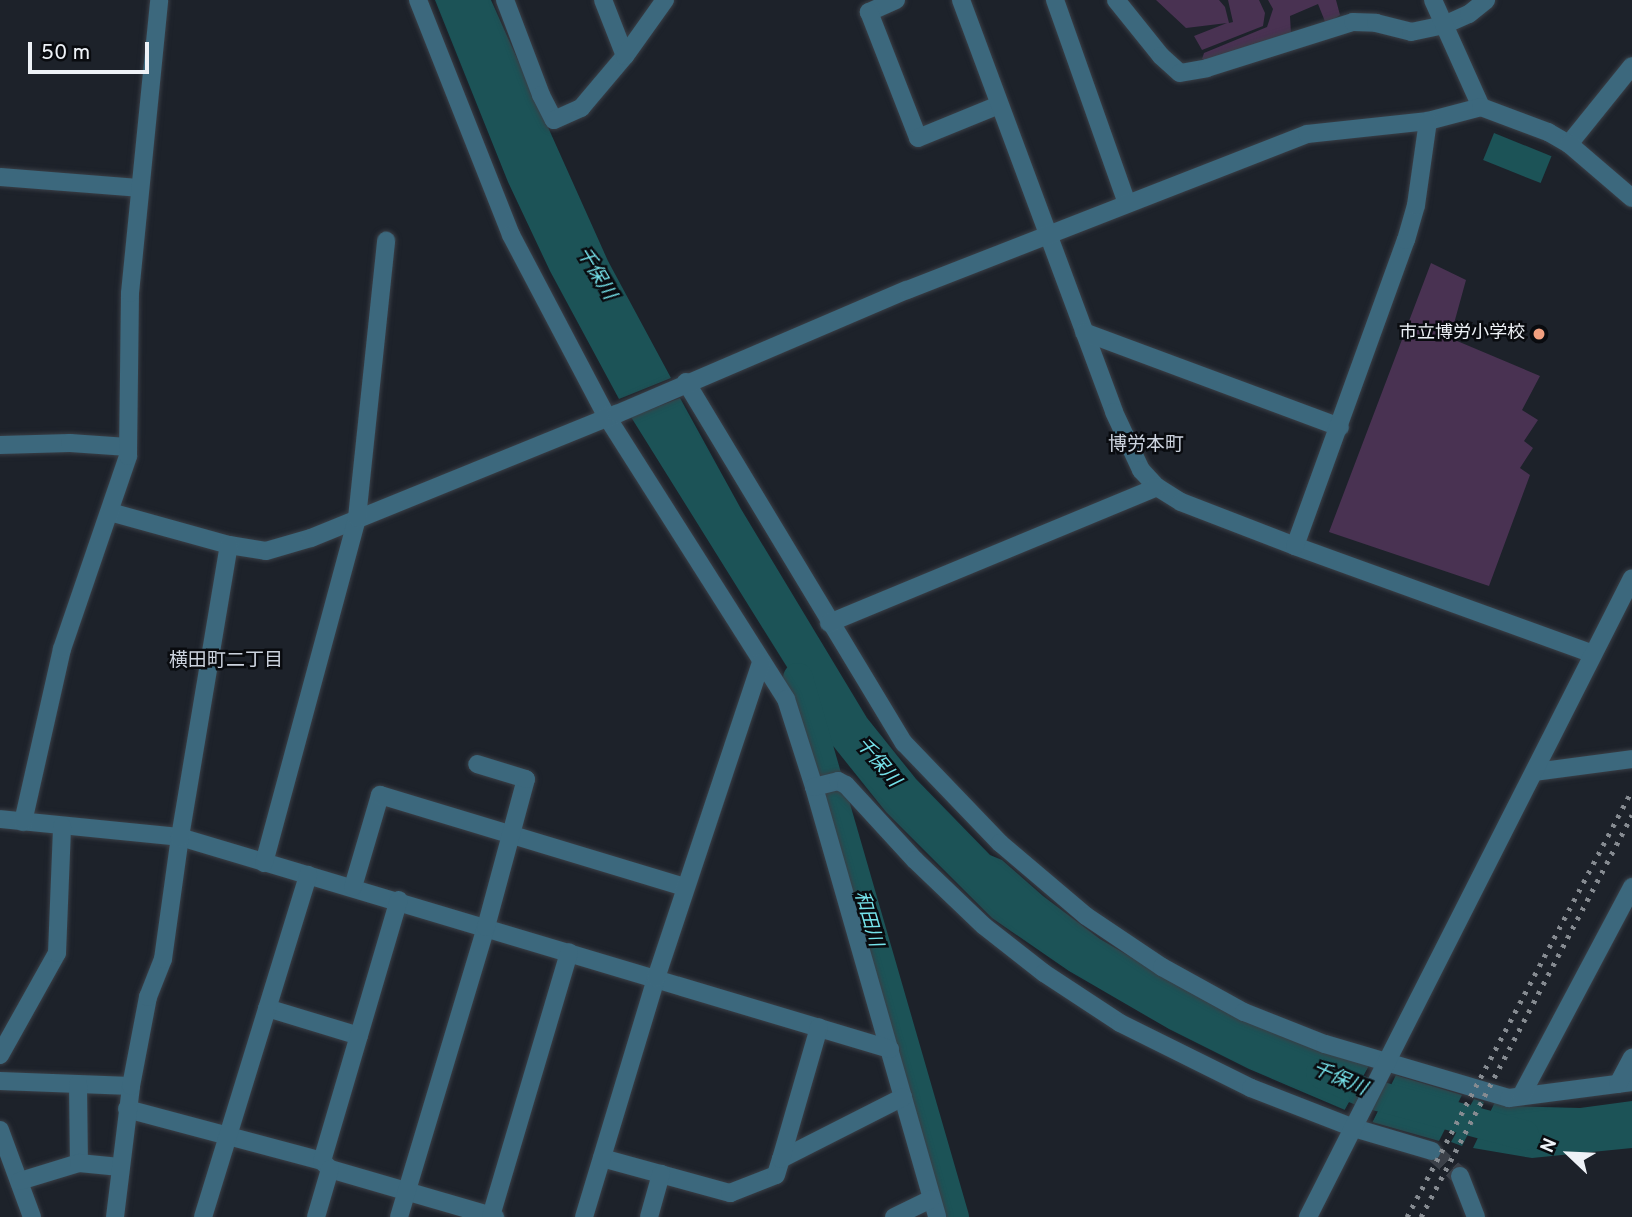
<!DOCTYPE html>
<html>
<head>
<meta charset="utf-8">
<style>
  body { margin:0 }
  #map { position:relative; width:1632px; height:1217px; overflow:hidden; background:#1d222a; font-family:Overpass,"Noto Sans JP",sans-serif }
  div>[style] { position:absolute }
  .green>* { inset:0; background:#493252 }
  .water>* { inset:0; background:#1c5357; transform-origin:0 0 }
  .pier>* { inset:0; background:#1d222a }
  .river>* { height:30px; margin:-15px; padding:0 15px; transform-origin:15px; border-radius:15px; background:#1c5357 }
  .minor-tunnel>* { height:18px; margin-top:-9px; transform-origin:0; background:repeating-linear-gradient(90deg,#3c4149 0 18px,transparent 0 27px) }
  .roads { filter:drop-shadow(0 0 2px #3a3f47) drop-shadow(0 0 2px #3a3f47) }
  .minor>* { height:18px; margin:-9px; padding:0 9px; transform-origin:9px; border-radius:9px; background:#3c687d }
  .rail>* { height:5px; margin-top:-2.5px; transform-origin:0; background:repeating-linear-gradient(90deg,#868b91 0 3.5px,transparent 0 10.5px) }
  .dots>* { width:19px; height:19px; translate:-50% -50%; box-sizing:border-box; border:4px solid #090b0f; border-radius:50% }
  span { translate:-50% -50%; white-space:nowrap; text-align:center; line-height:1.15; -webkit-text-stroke:5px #090b0f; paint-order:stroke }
  .poi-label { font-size:18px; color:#eef2f7 }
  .right { translate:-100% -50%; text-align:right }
  .water-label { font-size:19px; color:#76e3eb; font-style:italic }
  .neighbourhood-label { font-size:19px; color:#ccd3de }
  .north { position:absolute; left:1534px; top:1119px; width:70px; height:70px; -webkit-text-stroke:5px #090b0f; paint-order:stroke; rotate:293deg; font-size:19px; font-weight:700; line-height:28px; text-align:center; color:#eef2f7 }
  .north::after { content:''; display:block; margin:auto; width:24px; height:32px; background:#eef2f7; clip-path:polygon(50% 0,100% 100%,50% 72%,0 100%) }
  .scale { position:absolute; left:28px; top:42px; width:121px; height:32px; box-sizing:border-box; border:4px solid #eef2f7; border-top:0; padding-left:9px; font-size:21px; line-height:24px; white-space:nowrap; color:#eef2f7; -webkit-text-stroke:5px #090b0f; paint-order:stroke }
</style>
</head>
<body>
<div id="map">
  <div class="green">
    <div style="clip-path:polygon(1156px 0,1219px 0,1225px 7px,1229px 23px,1233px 22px,1228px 0,1259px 0,1265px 13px,1263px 26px,1202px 50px,1194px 36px,1227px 23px,1186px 28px)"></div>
    <div style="clip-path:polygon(1268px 0,1336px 0,1340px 15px,1326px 24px,1318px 4px,1290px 16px,1291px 34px,1209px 63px,1202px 59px,1204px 53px,1267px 27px,1273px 9px)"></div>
    <div style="clip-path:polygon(1431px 263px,1466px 280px,1450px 338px,1540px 376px,1522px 410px,1538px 420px,1524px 441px,1533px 448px,1520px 468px,1530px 475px,1489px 586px,1329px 532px)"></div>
  </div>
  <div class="water">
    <div style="clip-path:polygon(435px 0,491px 0,608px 261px,671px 378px,619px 399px,550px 271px,508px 182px)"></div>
    <div style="left:1494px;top:133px;width:62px;height:29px;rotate:22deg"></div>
    <div style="clip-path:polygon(680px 398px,741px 509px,867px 718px,916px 779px,990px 855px,1002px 860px,1043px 896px,1100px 939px,1158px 973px,1296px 1039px,1369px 1066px,1345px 1110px,1249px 1069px,1169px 1029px,1069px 971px,992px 918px,886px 812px,834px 747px,829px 743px,821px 743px,811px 717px,788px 680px,792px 675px,631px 417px)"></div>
    <div style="clip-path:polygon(1395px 1075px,1462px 1095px,1439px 1141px,1372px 1122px)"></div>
    <div style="clip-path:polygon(1474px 1099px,1484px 1102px,1476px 1120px,1471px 1121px,1473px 1124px,1462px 1146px,1451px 1142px,1461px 1124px,1469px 1120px,1465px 1115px)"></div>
    <div style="clip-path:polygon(1632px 1101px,1632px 1148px,1532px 1158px,1473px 1148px,1495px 1102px,1507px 1106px,1580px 1108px)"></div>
  </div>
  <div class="pier">
    <div style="clip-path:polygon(1370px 1064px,1372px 1068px,1348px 1112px,1343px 1113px)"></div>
    <div style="clip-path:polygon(1394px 1072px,1397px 1073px,1371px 1125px,1369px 1120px)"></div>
  </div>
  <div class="river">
    <div style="left:798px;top:678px;width:561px;rotate:73.86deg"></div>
    <div style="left:1321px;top:1073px;width:46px;rotate:24.3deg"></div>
    <div style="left:1363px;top:1092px;width:167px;rotate:15deg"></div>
  </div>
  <div class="minor-tunnel">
    <div style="left:1432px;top:1151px;width:38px;rotate:42deg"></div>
  </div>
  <div class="roads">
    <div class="minor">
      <div style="left:418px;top:0;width:253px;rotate:68.4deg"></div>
      <div style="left:511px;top:235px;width:206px;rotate:62.2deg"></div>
      <div style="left:607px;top:417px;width:334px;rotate:57.6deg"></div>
      <div style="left:786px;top:699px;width:92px;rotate:72.3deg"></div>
      <div style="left:814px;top:787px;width:447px;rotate:74deg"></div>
      <div style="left:505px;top:0;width:102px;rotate:69.2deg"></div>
      <div style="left:541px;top:95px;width:28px;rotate:63deg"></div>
      <div style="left:554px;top:120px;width:30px;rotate:-24deg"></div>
      <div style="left:581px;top:108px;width:68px;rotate:-49.8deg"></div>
      <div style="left:625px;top:56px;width:60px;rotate:-111.4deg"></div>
      <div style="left:896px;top:0;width:30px;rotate:156deg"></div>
      <div style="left:869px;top:12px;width:135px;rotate:68.7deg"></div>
      <div style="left:918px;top:138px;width:87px;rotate:-22.2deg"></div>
      <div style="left:961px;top:0;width:439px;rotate:69.6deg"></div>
      <div style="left:1114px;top:412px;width:64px;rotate:65deg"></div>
      <div style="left:1141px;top:470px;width:23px;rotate:47deg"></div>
      <div style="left:1157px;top:487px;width:28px;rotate:32deg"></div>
      <div style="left:1181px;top:502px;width:122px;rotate:21.1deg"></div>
      <div style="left:1295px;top:546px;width:317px;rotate:19.9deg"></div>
      <div style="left:1055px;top:0;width:215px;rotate:70.5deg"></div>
      <div style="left:1116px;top:0;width:72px;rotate:51.2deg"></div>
      <div style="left:1161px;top:56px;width:25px;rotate:42deg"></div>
      <div style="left:1180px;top:73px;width:27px;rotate:-10deg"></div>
      <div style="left:1207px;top:68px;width:153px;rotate:-17.5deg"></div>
      <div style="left:1353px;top:22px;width:23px;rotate:2deg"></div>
      <div style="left:1376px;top:23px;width:36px;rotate:14deg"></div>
      <div style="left:1411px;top:32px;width:34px;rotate:-12deg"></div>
      <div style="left:1444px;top:25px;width:27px;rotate:-24deg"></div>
      <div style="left:1469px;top:14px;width:22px;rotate:-39deg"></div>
      <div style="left:1433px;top:0;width:117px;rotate:65.8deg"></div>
      <div style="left:625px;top:56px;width:69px;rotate:-54.5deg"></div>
      <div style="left:1569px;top:144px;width:100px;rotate:-51.1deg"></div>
      <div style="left:0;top:177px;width:139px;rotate:4.5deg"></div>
      <div style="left:1084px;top:332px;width:273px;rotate:20.4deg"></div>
      <div style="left:686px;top:382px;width:422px;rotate:58.9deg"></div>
      <div style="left:904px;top:743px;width:139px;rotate:46.2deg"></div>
      <div style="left:1000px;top:843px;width:113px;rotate:40.3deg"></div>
      <div style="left:1086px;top:916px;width:92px;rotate:33.9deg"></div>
      <div style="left:1162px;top:967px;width:94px;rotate:28.8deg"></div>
      <div style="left:1244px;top:1012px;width:87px;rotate:21.6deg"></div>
      <div style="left:1325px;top:1044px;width:192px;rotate:16.4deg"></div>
      <div style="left:1509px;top:1098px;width:124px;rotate:-7.4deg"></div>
      <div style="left:0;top:445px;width:70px;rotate:-1.6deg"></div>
      <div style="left:70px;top:443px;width:58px;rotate:3.9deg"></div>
      <div style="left:110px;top:512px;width:123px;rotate:15.5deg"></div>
      <div style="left:229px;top:545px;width:37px;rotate:9deg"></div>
      <div style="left:266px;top:551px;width:47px;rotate:-16.1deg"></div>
      <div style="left:311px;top:538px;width:330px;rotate:-22.1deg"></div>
      <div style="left:617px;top:414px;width:315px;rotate:-23.2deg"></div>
      <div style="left:907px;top:290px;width:429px;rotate:-21.3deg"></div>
      <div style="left:1307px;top:134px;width:122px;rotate:-6.1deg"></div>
      <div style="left:1428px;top:121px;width:55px;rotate:-14.8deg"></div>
      <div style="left:1481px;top:107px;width:72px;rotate:20.5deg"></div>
      <div style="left:1548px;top:132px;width:24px;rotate:30deg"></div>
      <div style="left:1569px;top:144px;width:83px;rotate:40.6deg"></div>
      <div style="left:1295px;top:546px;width:326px;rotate:-70.1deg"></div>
      <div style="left:1406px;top:240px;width:36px;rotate:-74deg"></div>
      <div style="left:1416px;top:205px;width:85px;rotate:-81.9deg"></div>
      <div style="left:829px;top:623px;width:355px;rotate:-22.5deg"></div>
      <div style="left:1535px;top:772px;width:98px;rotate:-7.6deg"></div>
      <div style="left:814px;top:787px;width:25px;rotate:-14deg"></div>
      <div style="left:838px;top:781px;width:9px;rotate:27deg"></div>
      <div style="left:846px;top:785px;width:102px;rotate:47.4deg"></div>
      <div style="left:915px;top:860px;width:95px;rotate:43.7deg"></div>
      <div style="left:984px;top:926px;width:76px;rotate:38.1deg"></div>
      <div style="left:1044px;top:973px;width:91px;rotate:33.3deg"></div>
      <div style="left:1120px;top:1023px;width:146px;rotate:26.4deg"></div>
      <div style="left:1251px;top:1088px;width:110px;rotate:21.2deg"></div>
      <div style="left:1354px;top:1128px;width:81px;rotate:16.4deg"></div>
      <div style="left:0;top:819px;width:181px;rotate:5.7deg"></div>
      <div style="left:180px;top:837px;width:741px;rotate:16.63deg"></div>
      <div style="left:23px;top:822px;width:177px;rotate:-77.3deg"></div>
      <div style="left:62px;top:649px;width:204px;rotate:-71.1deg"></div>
      <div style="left:128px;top:456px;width:163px;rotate:-89.3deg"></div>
      <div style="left:130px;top:293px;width:294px;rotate:-84.3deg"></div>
      <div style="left:264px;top:863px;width:357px;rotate:-74.9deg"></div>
      <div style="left:357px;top:518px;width:279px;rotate:-84deg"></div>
      <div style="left:353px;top:887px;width:96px;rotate:-73.6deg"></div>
      <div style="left:380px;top:795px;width:319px;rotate:16.8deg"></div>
      <div style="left:267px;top:1008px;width:96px;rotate:16.9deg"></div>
      <div style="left:0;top:1055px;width:117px;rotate:-60.8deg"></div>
      <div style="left:57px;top:953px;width:127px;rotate:-87.7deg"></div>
      <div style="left:0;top:1081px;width:131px;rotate:2.2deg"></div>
      <div style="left:78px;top:1084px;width:79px;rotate:89.3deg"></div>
      <div style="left:1618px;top:1084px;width:30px;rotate:-62deg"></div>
      <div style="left:1521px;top:1096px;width:237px;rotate:-62deg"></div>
      <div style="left:127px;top:1109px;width:202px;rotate:14.9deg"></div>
      <div style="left:322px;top:1161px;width:11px;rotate:45deg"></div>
      <div style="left:330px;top:1169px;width:172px;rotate:16.2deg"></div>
      <div style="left:0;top:1130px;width:93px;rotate:69.8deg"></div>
      <div style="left:602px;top:1158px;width:133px;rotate:15.3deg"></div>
      <div style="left:730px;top:1193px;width:49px;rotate:-21.4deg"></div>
      <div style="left:776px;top:1175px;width:17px;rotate:-73deg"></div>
      <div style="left:781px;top:1159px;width:137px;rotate:-26.9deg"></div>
      <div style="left:781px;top:1159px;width:137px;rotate:-73.9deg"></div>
      <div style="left:322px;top:1161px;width:272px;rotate:-73.6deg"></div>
      <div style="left:1460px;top:1176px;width:44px;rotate:68.7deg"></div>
      <div style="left:20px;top:1181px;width:62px;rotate:-17deg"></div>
      <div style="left:79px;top:1163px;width:41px;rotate:5.6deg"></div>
      <div style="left:491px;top:1216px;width:275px;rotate:-73.5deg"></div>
      <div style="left:115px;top:1217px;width:132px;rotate:-83deg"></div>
      <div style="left:131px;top:1086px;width:91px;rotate:-79.2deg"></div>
      <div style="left:148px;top:997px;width:41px;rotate:-68.5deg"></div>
      <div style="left:163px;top:959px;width:123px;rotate:-82.1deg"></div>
      <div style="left:180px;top:837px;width:296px;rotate:-80.5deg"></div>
      <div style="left:203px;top:1217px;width:358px;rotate:-72.9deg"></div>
      <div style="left:316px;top:1217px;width:50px;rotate:-73.7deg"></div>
      <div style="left:399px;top:1217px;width:303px;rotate:-73.3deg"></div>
      <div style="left:486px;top:927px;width:153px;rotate:-74.9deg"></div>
      <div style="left:526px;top:779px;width:51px;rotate:-163deg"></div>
      <div style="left:584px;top:1217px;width:250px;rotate:-73.2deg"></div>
      <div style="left:656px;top:978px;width:333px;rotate:-71.6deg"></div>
      <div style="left:649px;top:1217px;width:45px;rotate:-74.4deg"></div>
      <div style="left:894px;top:1217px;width:41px;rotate:-25.9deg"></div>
      <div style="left:1308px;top:1217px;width:716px;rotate:-63.11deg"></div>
    </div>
  </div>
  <div class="rail">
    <div style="left:1407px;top:1217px;width:482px;rotate:-62.2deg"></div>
    <div style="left:1421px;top:1217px;width:454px;rotate:-62.3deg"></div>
  </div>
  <div class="dots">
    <div style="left:1539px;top:334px;background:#f2a080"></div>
  </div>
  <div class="poi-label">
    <span class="right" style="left:1525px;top:334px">市立博労小学校</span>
  </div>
  <div class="water-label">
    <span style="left:595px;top:274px;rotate:59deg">千保川</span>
    <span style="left:877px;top:763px;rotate:50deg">千保川</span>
    <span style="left:867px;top:919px;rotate:74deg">和田川</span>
    <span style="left:1339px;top:1080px;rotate:23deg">千保川</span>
  </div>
  <div class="neighbourhood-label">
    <span style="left:1146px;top:446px">博労本町</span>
    <span style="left:226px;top:662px">横田町二丁目</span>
  </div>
  <div class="north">N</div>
  <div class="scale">50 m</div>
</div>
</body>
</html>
